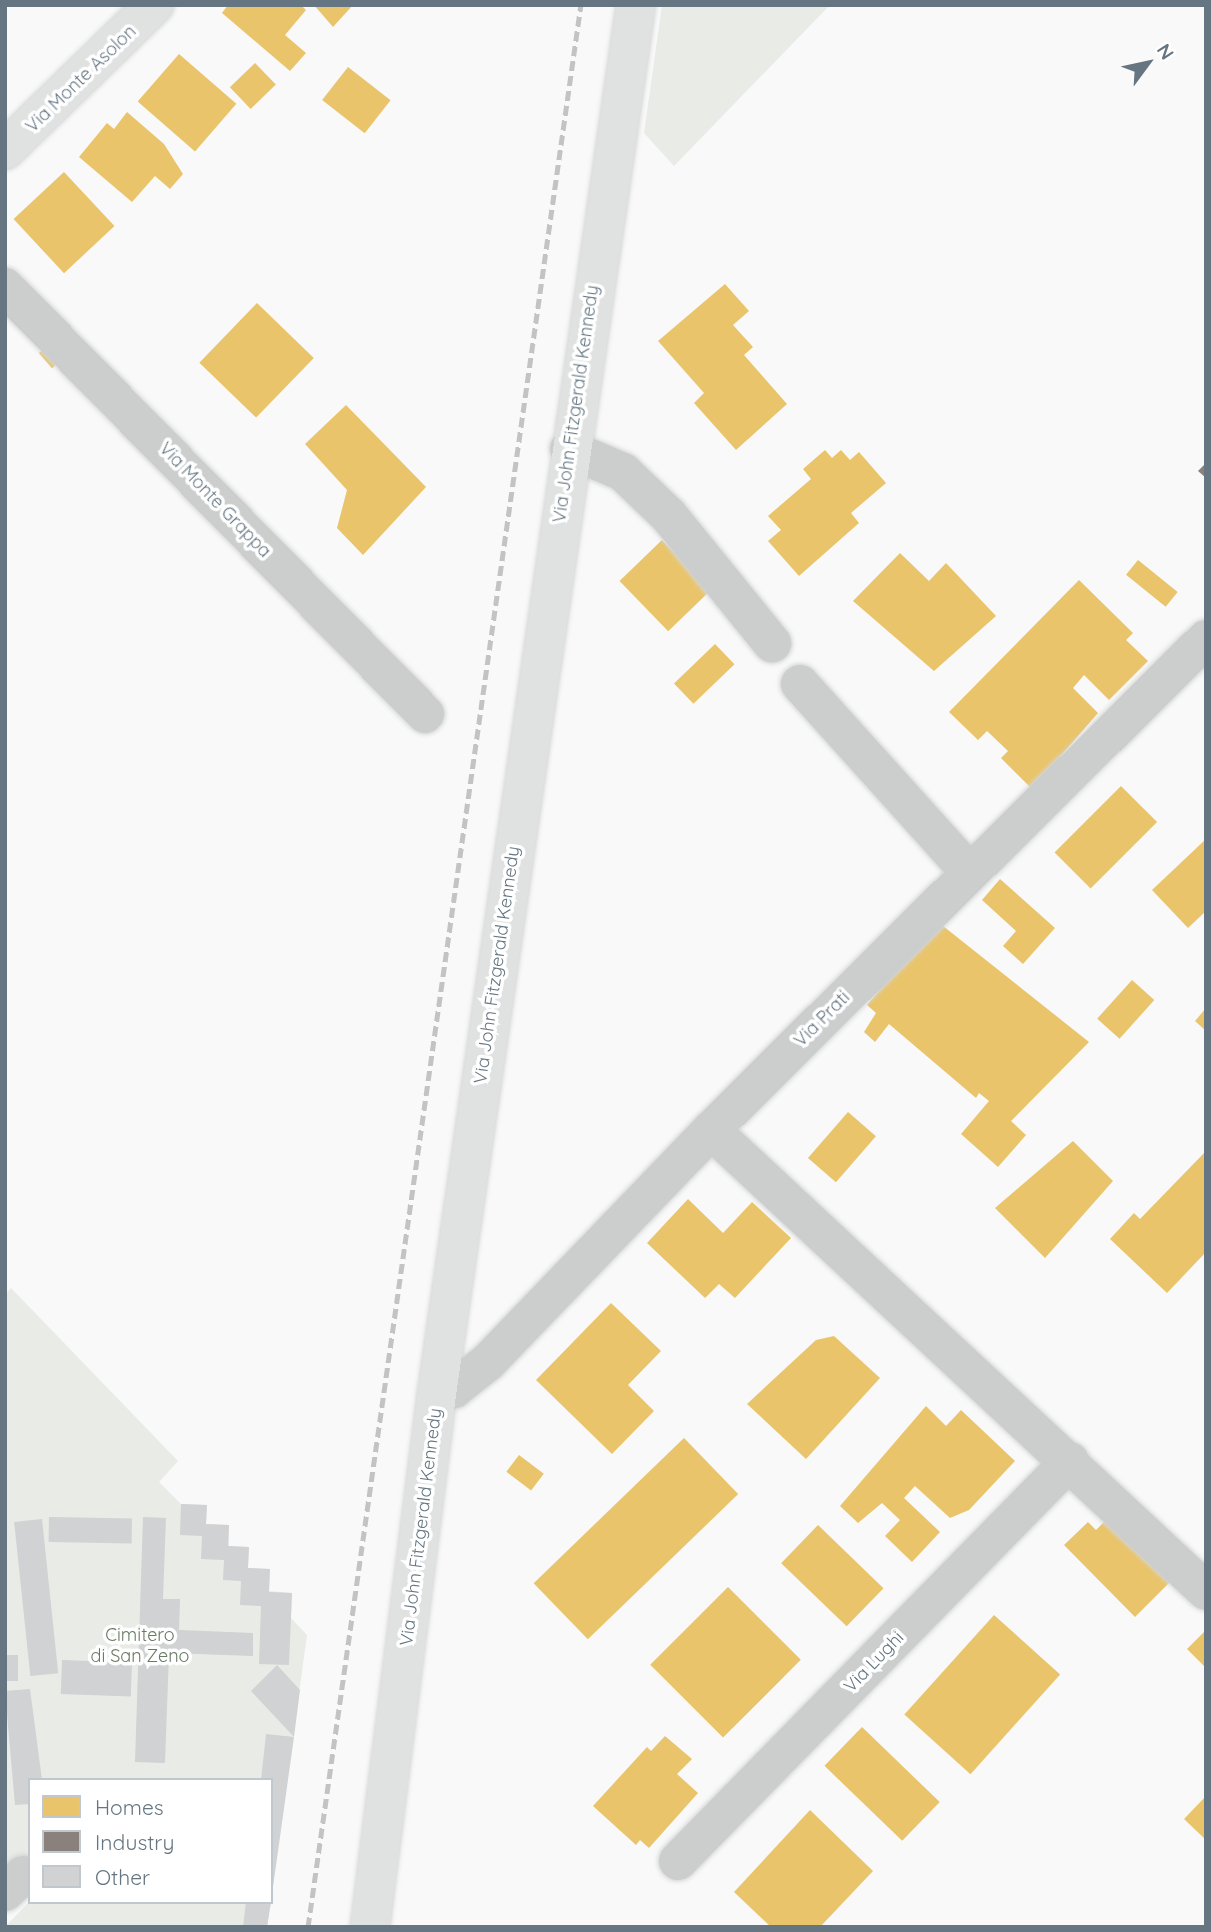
<!DOCTYPE html>
<html>
<head>
<meta charset="utf-8">
<style>
  body { margin:0 }
  #map { position:relative; width:1211px; height:1932px; overflow:hidden; background:#f9f9f9; font-family:Quicksand,sans-serif }
  div>[style] { position:absolute }
  .green>* { inset:0; background:#e8ebe6 }
  .homes>* { inset:0; background:#e9c46a; transform-origin:0 0 }
  .industry>* { inset:0; background:#8a817c }
  .building>* { inset:0; background:#d0d2d3; transform-origin:0 0 }
  .roads { filter:drop-shadow(0 0 2px #d5d6d7) drop-shadow(0 0 2px #d5d6d7) }
  .minor>* { height:38px; margin:-19px; padding:0 19px; transform-origin:19px; border-radius:19px; background:#cccece }
  .major>* { height:38px; margin:-19px; padding:0 19px; transform-origin:19px; border-radius:19px; background:#e0e1e1 }
  .rail>* { height:5px; margin-top:-2.5px; transform-origin:0; background:repeating-linear-gradient(90deg,#c2c3c5 0 10px,transparent 0 15px) }
  span { translate:-50% -50%; white-space:nowrap; text-align:center; line-height:1.15; -webkit-text-stroke:7px #fff; paint-order:stroke }
  .street-label { font-size:18px; color:#657682 }
  .park-label { font-size:18px; color:#697a64 }
  .frame { position:absolute; inset:0; border:7px solid #657682; pointer-events:none }
  .legend { position:absolute; left:28px; top:1778px; width:245px; height:126px; box-sizing:border-box; background:#fff; border:2px solid #c1c8cd; margin:0; padding:9px 12px; list-style:none; font-size:21px; color:#657682 }
  .legend li { display:flex; align-items:center; gap:14px; height:35px }
  .legend b { width:35px; border:2px solid #c1c8cd }
  .north { position:absolute; left:1113px; top:28px; width:70px; height:70px; -webkit-text-stroke:5px #fff; paint-order:stroke; rotate:57deg; font-size:19px; font-weight:700; line-height:28px; text-align:center; color:#657682 }
  .north::after { content:''; display:block; margin:auto; width:24px; height:32px; background:#657682; clip-path:polygon(50% 0,100% 100%,50% 72%,0 100%) }
</style>
</head>
<body>
<div id="map">
  <div class="green">
    <div style="clip-path:polygon(662px 5px,830px 5px,674px 166px,644px 133px)"></div>
    <div style="clip-path:polygon(11px 1288px,178px 1461px,159px 1482px,181px 1504px,207px 1505px,206px 1524px,229px 1525px,229px 1546px,249px 1547px,248px 1568px,270px 1569px,269px 1591px,292px 1593px,291px 1618px,307px 1635px,271px 1898px,271px 1780px,30px 1780px,30px 1867px,19px 1856px,5px 1868px,5px 1294px)"></div>
    <div style="clip-path:polygon(30px 1901px,30px 1902px,271px 1902px,267px 1927px,5px 1927px)"></div>
  </div>
  <div class="homes">
    <div style="clip-path:polygon(228px 5px,301px 5px,306px 10px,285px 35px,306px 53px,290px 71px,222px 13px)"></div>
    <div style="clip-path:polygon(314px 5px,353px 5px,333px 27px)"></div>
    <div style="left:179px;top:54px;width:76px;height:63px;rotate:41deg"></div>
    <div style="left:255px;top:63px;width:30px;height:35px;rotate:46deg"></div>
    <div style="left:348px;top:67px;width:54px;height:42px;rotate:38deg"></div>
    <div style="clip-path:polygon(127px 112px,164px 144px,183px 174px,170px 189px,155px 176px,132px 202px,79px 157px,107px 123px,114px 129px)"></div>
    <div style="left:64px;top:172px;width:74px;height:69px;rotate:47deg"></div>
    <div style="clip-path:polygon(725px 284px,749px 311px,733px 325px,753px 347px,744px 355px,787px 404px,736px 450px,694px 403px,704px 393px,658px 341px)"></div>
    <div style="left:257px;top:303px;width:79px;height:83px;rotate:44deg"></div>
    <div style="left:54px;top:340px;width:20px;height:20px;rotate:49deg"></div>
    <div style="clip-path:polygon(346px 405px,426px 487px,363px 555px,337px 528px,347px 490px,305px 444px)"></div>
    <div style="clip-path:polygon(825px 450px,832px 458px,841px 450px,850px 460px,859px 452px,886px 483px,851px 513px,859px 523px,799px 576px,768px 541px,781px 530px,768px 516px,811px 479px,803px 469px)"></div>
    <div style="left:662px;top:540px;width:70px;height:59px;rotate:46deg"></div>
    <div style="clip-path:polygon(900px 553px,929px 581px,946px 563px,996px 616px,934px 671px,853px 601px)"></div>
    <div style="left:1138px;top:560px;width:51px;height:19px;rotate:39deg"></div>
    <div style="clip-path:polygon(1079px 580px,1133px 633px,1126px 640px,1148px 661px,1109px 700px,1084px 675px,1073px 688px,1098px 713px,1032px 789px,1001px 758px,1008px 751px,987px 731px,978px 740px,949px 712px)"></div>
    <div style="left:715px;top:644px;width:28px;height:57px;rotate:46deg"></div>
    <div style="left:1121px;top:786px;width:51px;height:94px;rotate:45deg"></div>
    <div style="clip-path:polygon(1206px 839px,1206px 911px,1188px 928px,1152px 890px)"></div>
    <div style="clip-path:polygon(1000px 879px,1055px 928px,1023px 964px,1003px 946px,1016px 931px,982px 900px)"></div>
    <div style="clip-path:polygon(938px 922px,1089px 1042px,1011px 1121px,1026px 1135px,998px 1167px,961px 1134px,989px 1101px,979px 1093px,976px 1098px,889px 1024px,875px 1042px,864px 1032px,876px 1013px,867px 1005px)"></div>
    <div style="left:1132px;top:980px;width:30px;height:52px;rotate:42deg"></div>
    <div style="clip-path:polygon(1206px 1008px,1206px 1031px,1195px 1021px)"></div>
    <div style="left:848px;top:1112px;width:37px;height:61px;rotate:41deg"></div>
    <div style="clip-path:polygon(1073px 1141px,1113px 1181px,1045px 1258px,995px 1208px)"></div>
    <div style="clip-path:polygon(1206px 1151px,1206px 1252px,1167px 1293px,1110px 1239px,1134px 1213px,1140px 1219px)"></div>
    <div style="clip-path:polygon(688px 1199px,723px 1233px,752px 1202px,791px 1238px,735px 1298px,719px 1284px,705px 1298px,647px 1243px)"></div>
    <div style="clip-path:polygon(611px 1303px,661px 1351px,628px 1385px,654px 1411px,612px 1454px,536px 1380px)"></div>
    <div style="clip-path:polygon(834px 1336px,880px 1378px,806px 1459px,747px 1404px,816px 1340px)"></div>
    <div style="clip-path:polygon(926px 1406px,946px 1426px,961px 1410px,1015px 1461px,969px 1510px,950px 1518px,915px 1486px,904px 1498px,940px 1532px,912px 1562px,885px 1536px,900px 1520px,882px 1503px,858px 1523px,840px 1506px)"></div>
    <div style="left:684px;top:1438px;width:78px;height:209px;rotate:46deg"></div>
    <div style="left:519px;top:1455px;width:31px;height:21px;rotate:37deg"></div>
    <div style="clip-path:polygon(1111px 1515px,1174px 1578px,1135px 1617px,1064px 1545px,1088px 1522px,1096px 1530px)"></div>
    <div style="left:818px;top:1525px;width:91px;height:53px;rotate:44deg"></div>
    <div style="left:728px;top:1587px;width:103px;height:110px;rotate:45deg"></div>
    <div style="left:994px;top:1615px;width:89px;height:134px;rotate:42deg"></div>
    <div style="clip-path:polygon(1206px 1630px,1206px 1668px,1187px 1649px)"></div>
    <div style="left:862px;top:1727px;width:108px;height:54px;rotate:44deg"></div>
    <div style="clip-path:polygon(665px 1736px,692px 1759px,677px 1774px,698px 1793px,649px 1848px,640px 1840px,636px 1845px,593px 1806px,647px 1747px,651px 1751px)"></div>
    <div style="clip-path:polygon(1206px 1796px,1206px 1840px,1184px 1819px)"></div>
    <div style="clip-path:polygon(810px 1810px,873px 1871px,820px 1927px,771px 1927px,734px 1892px)"></div>
  </div>
  <div class="industry">
    <div style="clip-path:polygon(1206px 463px,1206px 478px,1198px 471px)"></div>
  </div>
  <div class="building">
    <div style="clip-path:polygon(181px 1504px,207px 1505px,206px 1524px,229px 1525px,228px 1546px,249px 1547px,248px 1568px,270px 1569px,269px 1592px,292px 1593px,289px 1665px,259px 1664px,261px 1606px,240px 1605px,241px 1581px,223px 1580px,224px 1560px,201px 1559px,202px 1536px,180px 1535px)"></div>
    <div style="left:49px;top:1517px;width:83px;height:25px;rotate:1deg"></div>
    <div style="clip-path:polygon(143px 1517px,166px 1518px,163px 1599px,180px 1599px,179px 1630px,253px 1633px,253px 1656px,169px 1653px,165px 1763px,135px 1762px)"></div>
    <div style="left:42px;top:1519px;width:155px;height:28px;rotate:84deg"></div>
    <div style="left:5px;top:1655px;width:13px;height:26px"></div>
    <div style="left:62px;top:1660px;width:70px;height:34px;rotate:2deg"></div>
    <div style="clip-path:polygon(277px 1665px,300px 1690px,294px 1737px,273px 1887px,271px 1780px,261px 1780px,266px 1734px,294px 1737px,251px 1691px)"></div>
    <div style="clip-path:polygon(30px 1689px,42px 1780px,30px 1780px,30px 1804px,15px 1805px,5px 1691px)"></div>
    <div style="clip-path:polygon(246px 1902px,271px 1902px,267px 1927px,243px 1927px)"></div>
  </div>
  <div class="roads">
    <div class="minor">
      <div style="left:5px;top:287px;width:599px;rotate:45.47deg"></div>
      <div style="left:569px;top:449px;width:59px;rotate:23.1deg"></div>
      <div style="left:623px;top:472px;width:64px;rotate:43.7deg"></div>
      <div style="left:669px;top:516px;width:164px;rotate:51deg"></div>
      <div style="left:800px;top:684px;width:253px;rotate:48deg"></div>
      <div style="left:711px;top:1130px;width:676px;rotate:42.96deg"></div>
      <div style="left:437px;top:1394px;width:18px;rotate:-16deg"></div>
      <div style="left:454px;top:1389px;width:43px;rotate:-38.5deg"></div>
      <div style="left:488px;top:1362px;width:322px;rotate:-46.1deg"></div>
      <div style="left:711px;top:1130px;width:697px;rotate:-44.77deg"></div>
      <div style="left:678px;top:1861px;width:560px;rotate:-45.58deg"></div>
      <div style="left:5px;top:1892px;width:25px;rotate:-43deg"></div>
    </div>
    <div class="major">
      <div style="left:5px;top:150px;width:208px;rotate:-44.2deg"></div>
      <div style="left:370px;top:1927px;width:537px;rotate:-82.84deg"></div>
      <div style="left:437px;top:1394px;width:1403px;rotate:-81.85deg"></div>
    </div>
  </div>
  <div class="rail">
    <div style="left:308px;top:1927px;width:1941px;rotate:-81.92deg"></div>
  </div>
  <div class="street-label">
    <span style="left:81px;top:79px;rotate:-44deg">Via Monte Asolon</span>
    <span style="left:576px;top:404px;rotate:-82deg">Via John Fitzgerald Kennedy</span>
    <span style="left:215px;top:500px;rotate:46deg">Via Monte Grappa</span>
    <span style="left:497px;top:965px;rotate:-82deg">Via John Fitzgerald Kennedy</span>
    <span style="left:822px;top:1019px;rotate:-45deg">Via Prati</span>
    <span style="left:421px;top:1527px;rotate:-83deg">Via John Fitzgerald Kennedy</span>
    <span style="left:874px;top:1662px;rotate:-46deg">Via Lughi</span>
  </div>
  <div class="park-label">
    <span style="left:140px;top:1646px">Cimitero<br>di San Zeno</span>
  </div>
  <div class="frame"></div>
  <ul class="legend">
  <li><b style="height:19px;background:#e9c46a"></b>Homes</li>
  <li><b style="height:19px;background:#8a817c"></b>Industry</li>
  <li><b style="height:19px;background:#d0d2d3"></b>Other</li>
  </ul>
  <div class="north">N</div>
</div>
</body>
</html>
